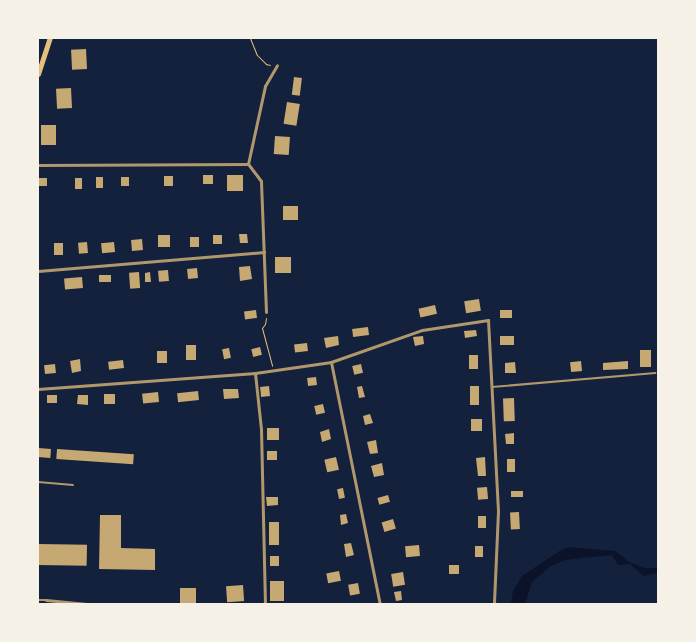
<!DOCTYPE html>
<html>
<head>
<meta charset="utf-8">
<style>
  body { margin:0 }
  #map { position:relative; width:696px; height:642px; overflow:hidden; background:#14213d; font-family:"Sofia Sans Condensed",sans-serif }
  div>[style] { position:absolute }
  .water>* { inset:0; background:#0b132b }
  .building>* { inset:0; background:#c6a872; transform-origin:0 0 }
  .path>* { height:1px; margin:-0.5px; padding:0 0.5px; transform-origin:0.5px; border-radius:0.5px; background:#e5c07b }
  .service>* { height:2px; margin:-1px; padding:0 1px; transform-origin:1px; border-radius:1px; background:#b1986c }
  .minor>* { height:3px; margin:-1.5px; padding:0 1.5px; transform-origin:1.5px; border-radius:1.5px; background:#b1986c }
  .secondary>* { height:5px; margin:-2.5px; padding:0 2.5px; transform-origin:2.5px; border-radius:2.5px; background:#e5c07b }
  span { translate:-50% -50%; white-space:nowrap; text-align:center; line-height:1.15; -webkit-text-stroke:4.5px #f6f1e7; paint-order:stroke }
  .frame { position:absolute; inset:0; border:39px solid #f6f1e7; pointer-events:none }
</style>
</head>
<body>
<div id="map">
  <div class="water">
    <div style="clip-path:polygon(569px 547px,615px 551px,629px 562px,645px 568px,658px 568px,658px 573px,643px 576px,630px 564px,618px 565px,612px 555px,565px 560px,551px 566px,532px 582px,525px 604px,511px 604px,513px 591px,522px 576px,561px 550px)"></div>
  </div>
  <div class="building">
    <div style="left:86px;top:49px;width:20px;height:15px;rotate:87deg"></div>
    <div style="left:294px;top:77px;width:8px;height:18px;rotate:7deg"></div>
    <div style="left:71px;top:88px;width:20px;height:15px;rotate:87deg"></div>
    <div style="left:287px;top:102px;width:13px;height:22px;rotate:9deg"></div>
    <div style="left:56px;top:125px;width:20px;height:15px;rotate:90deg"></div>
    <div style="left:275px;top:136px;width:15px;height:18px;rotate:4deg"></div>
    <div style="left:203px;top:175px;width:10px;height:9px"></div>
    <div style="left:227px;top:175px;width:16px;height:16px"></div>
    <div style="left:164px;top:176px;width:9px;height:10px"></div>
    <div style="left:96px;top:177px;width:7px;height:11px"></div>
    <div style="left:121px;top:177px;width:8px;height:9px"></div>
    <div style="left:38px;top:178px;width:9px;height:8px"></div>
    <div style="left:75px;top:178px;width:7px;height:11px"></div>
    <div style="left:298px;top:206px;width:14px;height:15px;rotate:90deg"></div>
    <div style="clip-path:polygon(239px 234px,247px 234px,248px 243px,240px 243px)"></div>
    <div style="left:170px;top:235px;width:12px;height:12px;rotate:90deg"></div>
    <div style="left:222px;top:235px;width:9px;height:9px;rotate:90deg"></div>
    <div style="left:190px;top:237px;width:9px;height:10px"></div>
    <div style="left:142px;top:239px;width:11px;height:11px;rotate:85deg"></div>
    <div style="left:87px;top:242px;width:11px;height:9px;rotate:85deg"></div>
    <div style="left:114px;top:242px;width:10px;height:13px;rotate:84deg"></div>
    <div style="left:63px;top:243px;width:12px;height:9px;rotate:90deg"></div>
    <div style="left:275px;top:257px;width:16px;height:16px"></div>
    <div style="clip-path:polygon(250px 266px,252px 279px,240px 281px,239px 267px)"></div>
    <div style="left:197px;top:268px;width:10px;height:10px;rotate:84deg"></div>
    <div style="left:168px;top:270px;width:11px;height:10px;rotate:85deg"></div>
    <div style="left:139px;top:272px;width:16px;height:10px;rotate:86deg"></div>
    <div style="clip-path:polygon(150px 272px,151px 282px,145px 282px,145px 273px)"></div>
    <div style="left:111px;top:275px;width:7px;height:12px;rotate:90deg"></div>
    <div style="left:82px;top:277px;width:11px;height:18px;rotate:85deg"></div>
    <div style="left:479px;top:299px;width:12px;height:15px;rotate:81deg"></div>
    <div style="left:435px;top:305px;width:9px;height:17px;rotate:77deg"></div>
    <div style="left:256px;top:310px;width:8px;height:12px;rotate:83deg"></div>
    <div style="left:512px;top:310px;width:8px;height:12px;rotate:90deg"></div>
    <div style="left:368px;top:327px;width:8px;height:16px;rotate:83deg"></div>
    <div style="clip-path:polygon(476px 330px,477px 336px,465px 338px,464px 331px)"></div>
    <div style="clip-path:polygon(338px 336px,339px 345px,326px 348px,324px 338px)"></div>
    <div style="clip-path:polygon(423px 336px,424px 344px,415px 346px,413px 337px)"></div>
    <div style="left:500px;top:336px;width:14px;height:9px"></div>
    <div style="left:307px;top:343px;width:8px;height:13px;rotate:83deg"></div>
    <div style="left:186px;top:345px;width:10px;height:15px"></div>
    <div style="left:260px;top:347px;width:8px;height:9px;rotate:76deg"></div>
    <div style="left:229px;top:348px;width:10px;height:7px;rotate:79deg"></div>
    <div style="left:640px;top:350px;width:11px;height:17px"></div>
    <div style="left:157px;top:351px;width:10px;height:12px"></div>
    <div style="left:469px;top:355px;width:9px;height:14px"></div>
    <div style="clip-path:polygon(80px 359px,81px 371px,72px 373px,70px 361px)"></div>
    <div style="left:123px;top:360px;width:8px;height:15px;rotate:83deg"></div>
    <div style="left:581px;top:361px;width:10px;height:11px;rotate:84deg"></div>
    <div style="clip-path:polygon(628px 361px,628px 369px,603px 370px,603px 363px)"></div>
    <div style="clip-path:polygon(515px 362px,516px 373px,505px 373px,505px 363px)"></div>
    <div style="left:55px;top:364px;width:9px;height:11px;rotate:84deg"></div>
    <div style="left:361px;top:364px;width:9px;height:9px;rotate:77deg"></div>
    <div style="left:316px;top:377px;width:8px;height:9px;rotate:83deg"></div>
    <div style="left:269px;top:386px;width:10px;height:9px;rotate:84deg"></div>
    <div style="clip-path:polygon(362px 386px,365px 397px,359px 398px,357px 387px)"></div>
    <div style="left:470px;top:386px;width:9px;height:19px"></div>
    <div style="clip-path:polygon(223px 389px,238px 389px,239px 398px,224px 399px)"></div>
    <div style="left:198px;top:391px;width:9px;height:21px;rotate:84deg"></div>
    <div style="left:158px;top:392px;width:10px;height:16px;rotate:84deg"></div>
    <div style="left:104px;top:394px;width:11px;height:10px"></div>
    <div style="left:57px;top:395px;width:8px;height:10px;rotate:90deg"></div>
    <div style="clip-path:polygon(78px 395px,88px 395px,88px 405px,77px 404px)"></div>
    <div style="left:514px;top:398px;width:23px;height:11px;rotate:88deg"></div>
    <div style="left:323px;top:404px;width:9px;height:9px;rotate:77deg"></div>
    <div style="clip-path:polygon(370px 414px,373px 423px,365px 425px,363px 416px)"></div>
    <div style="left:471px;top:419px;width:11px;height:12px"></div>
    <div style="left:267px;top:428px;width:12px;height:12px"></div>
    <div style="clip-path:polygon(329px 429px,331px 439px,322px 442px,320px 432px)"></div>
    <div style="clip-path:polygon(514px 433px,514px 444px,506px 444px,505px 434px)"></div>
    <div style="clip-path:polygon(376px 440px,378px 453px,370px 454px,367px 442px)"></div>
    <div style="left:38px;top:448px;width:13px;height:9px;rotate:4deg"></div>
    <div style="left:57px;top:449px;width:77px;height:10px;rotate:4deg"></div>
    <div style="left:267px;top:451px;width:10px;height:9px"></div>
    <div style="left:336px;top:457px;width:13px;height:12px;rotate:77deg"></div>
    <div style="clip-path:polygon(485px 457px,486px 476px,478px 476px,476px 458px)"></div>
    <div style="left:507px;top:459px;width:8px;height:13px"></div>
    <div style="clip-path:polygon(382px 463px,384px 475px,374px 477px,371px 466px)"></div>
    <div style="left:487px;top:487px;width:12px;height:10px;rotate:85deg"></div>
    <div style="left:343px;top:488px;width:10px;height:6px;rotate:79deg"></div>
    <div style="left:523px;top:491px;width:6px;height:12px;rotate:90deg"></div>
    <div style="left:388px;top:495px;width:7px;height:11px;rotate:74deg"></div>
    <div style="clip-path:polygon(266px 497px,278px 497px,278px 505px,267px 506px)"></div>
    <div style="left:519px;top:512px;width:17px;height:9px;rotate:87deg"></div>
    <div style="clip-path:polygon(346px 514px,348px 523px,341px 525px,340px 515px)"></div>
    <div style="clip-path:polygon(100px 515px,121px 515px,121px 548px,155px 549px,155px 570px,99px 569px)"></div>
    <div style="left:478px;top:516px;width:8px;height:12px"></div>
    <div style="left:393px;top:519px;width:10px;height:12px;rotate:73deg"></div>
    <div style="left:269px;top:522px;width:10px;height:23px"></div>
    <div style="clip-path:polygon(351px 543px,354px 555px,346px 557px,344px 544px)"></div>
    <div style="left:38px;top:544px;width:49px;height:21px;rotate:1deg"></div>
    <div style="left:419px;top:545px;width:11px;height:14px;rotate:85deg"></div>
    <div style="left:475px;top:546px;width:8px;height:11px"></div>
    <div style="left:270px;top:556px;width:9px;height:10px"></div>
    <div style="left:449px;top:565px;width:10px;height:9px"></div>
    <div style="left:339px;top:571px;width:10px;height:13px;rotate:79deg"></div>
    <div style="left:403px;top:572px;width:13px;height:12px;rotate:81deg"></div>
    <div style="left:270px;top:581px;width:14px;height:20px"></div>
    <div style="left:358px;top:583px;width:11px;height:10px;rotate:80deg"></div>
    <div style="left:243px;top:585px;width:16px;height:17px;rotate:86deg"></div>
    <div style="left:180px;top:588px;width:16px;height:15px"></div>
    <div style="clip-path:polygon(401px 591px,402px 600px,396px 601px,394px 592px)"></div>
  </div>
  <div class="path">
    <div style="left:250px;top:38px;width:18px;rotate:68deg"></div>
    <div style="left:257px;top:55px;width:13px;rotate:45deg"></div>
    <div style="left:266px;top:64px;width:4px;rotate:14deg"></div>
    <div style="left:658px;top:269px;width:35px;rotate:90deg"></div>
    <div style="left:266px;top:318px;width:6px;rotate:99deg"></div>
    <div style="left:265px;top:324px;width:5px;rotate:127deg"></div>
    <div style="left:262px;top:328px;width:39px;rotate:75deg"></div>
  </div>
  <div class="service">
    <div style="left:492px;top:387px;width:164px;rotate:-4.9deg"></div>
    <div style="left:38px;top:482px;width:35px;rotate:5deg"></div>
    <div style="left:38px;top:600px;width:8px"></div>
  </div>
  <div class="minor">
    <div style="left:38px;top:165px;width:210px;rotate:-0.3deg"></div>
    <div style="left:38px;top:271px;width:227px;rotate:-4.8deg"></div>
    <div style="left:266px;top:312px;width:131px;rotate:-92.2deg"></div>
    <div style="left:261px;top:181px;width:21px;rotate:-127deg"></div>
    <div style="left:248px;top:164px;width:80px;rotate:-77.7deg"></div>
    <div style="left:265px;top:86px;width:24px;rotate:-60deg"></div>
    <div style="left:331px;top:362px;width:247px;rotate:78.6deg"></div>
    <div style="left:255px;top:373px;width:56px;rotate:83.9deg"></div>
    <div style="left:261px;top:429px;width:175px;rotate:88.7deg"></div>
    <div style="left:38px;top:389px;width:218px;rotate:-4.2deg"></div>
    <div style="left:255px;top:373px;width:77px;rotate:-8.2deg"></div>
    <div style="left:331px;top:362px;width:96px;rotate:-19.4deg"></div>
    <div style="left:422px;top:330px;width:67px;rotate:-8.6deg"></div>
    <div style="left:488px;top:320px;width:191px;rotate:87deg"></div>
    <div style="left:498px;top:511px;width:93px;rotate:92.5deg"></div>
    <div style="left:46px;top:600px;width:41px;rotate:5.6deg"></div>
  </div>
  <div class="secondary">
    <div style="left:38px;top:74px;width:38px;rotate:-72deg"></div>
  </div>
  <div class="frame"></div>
</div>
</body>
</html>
